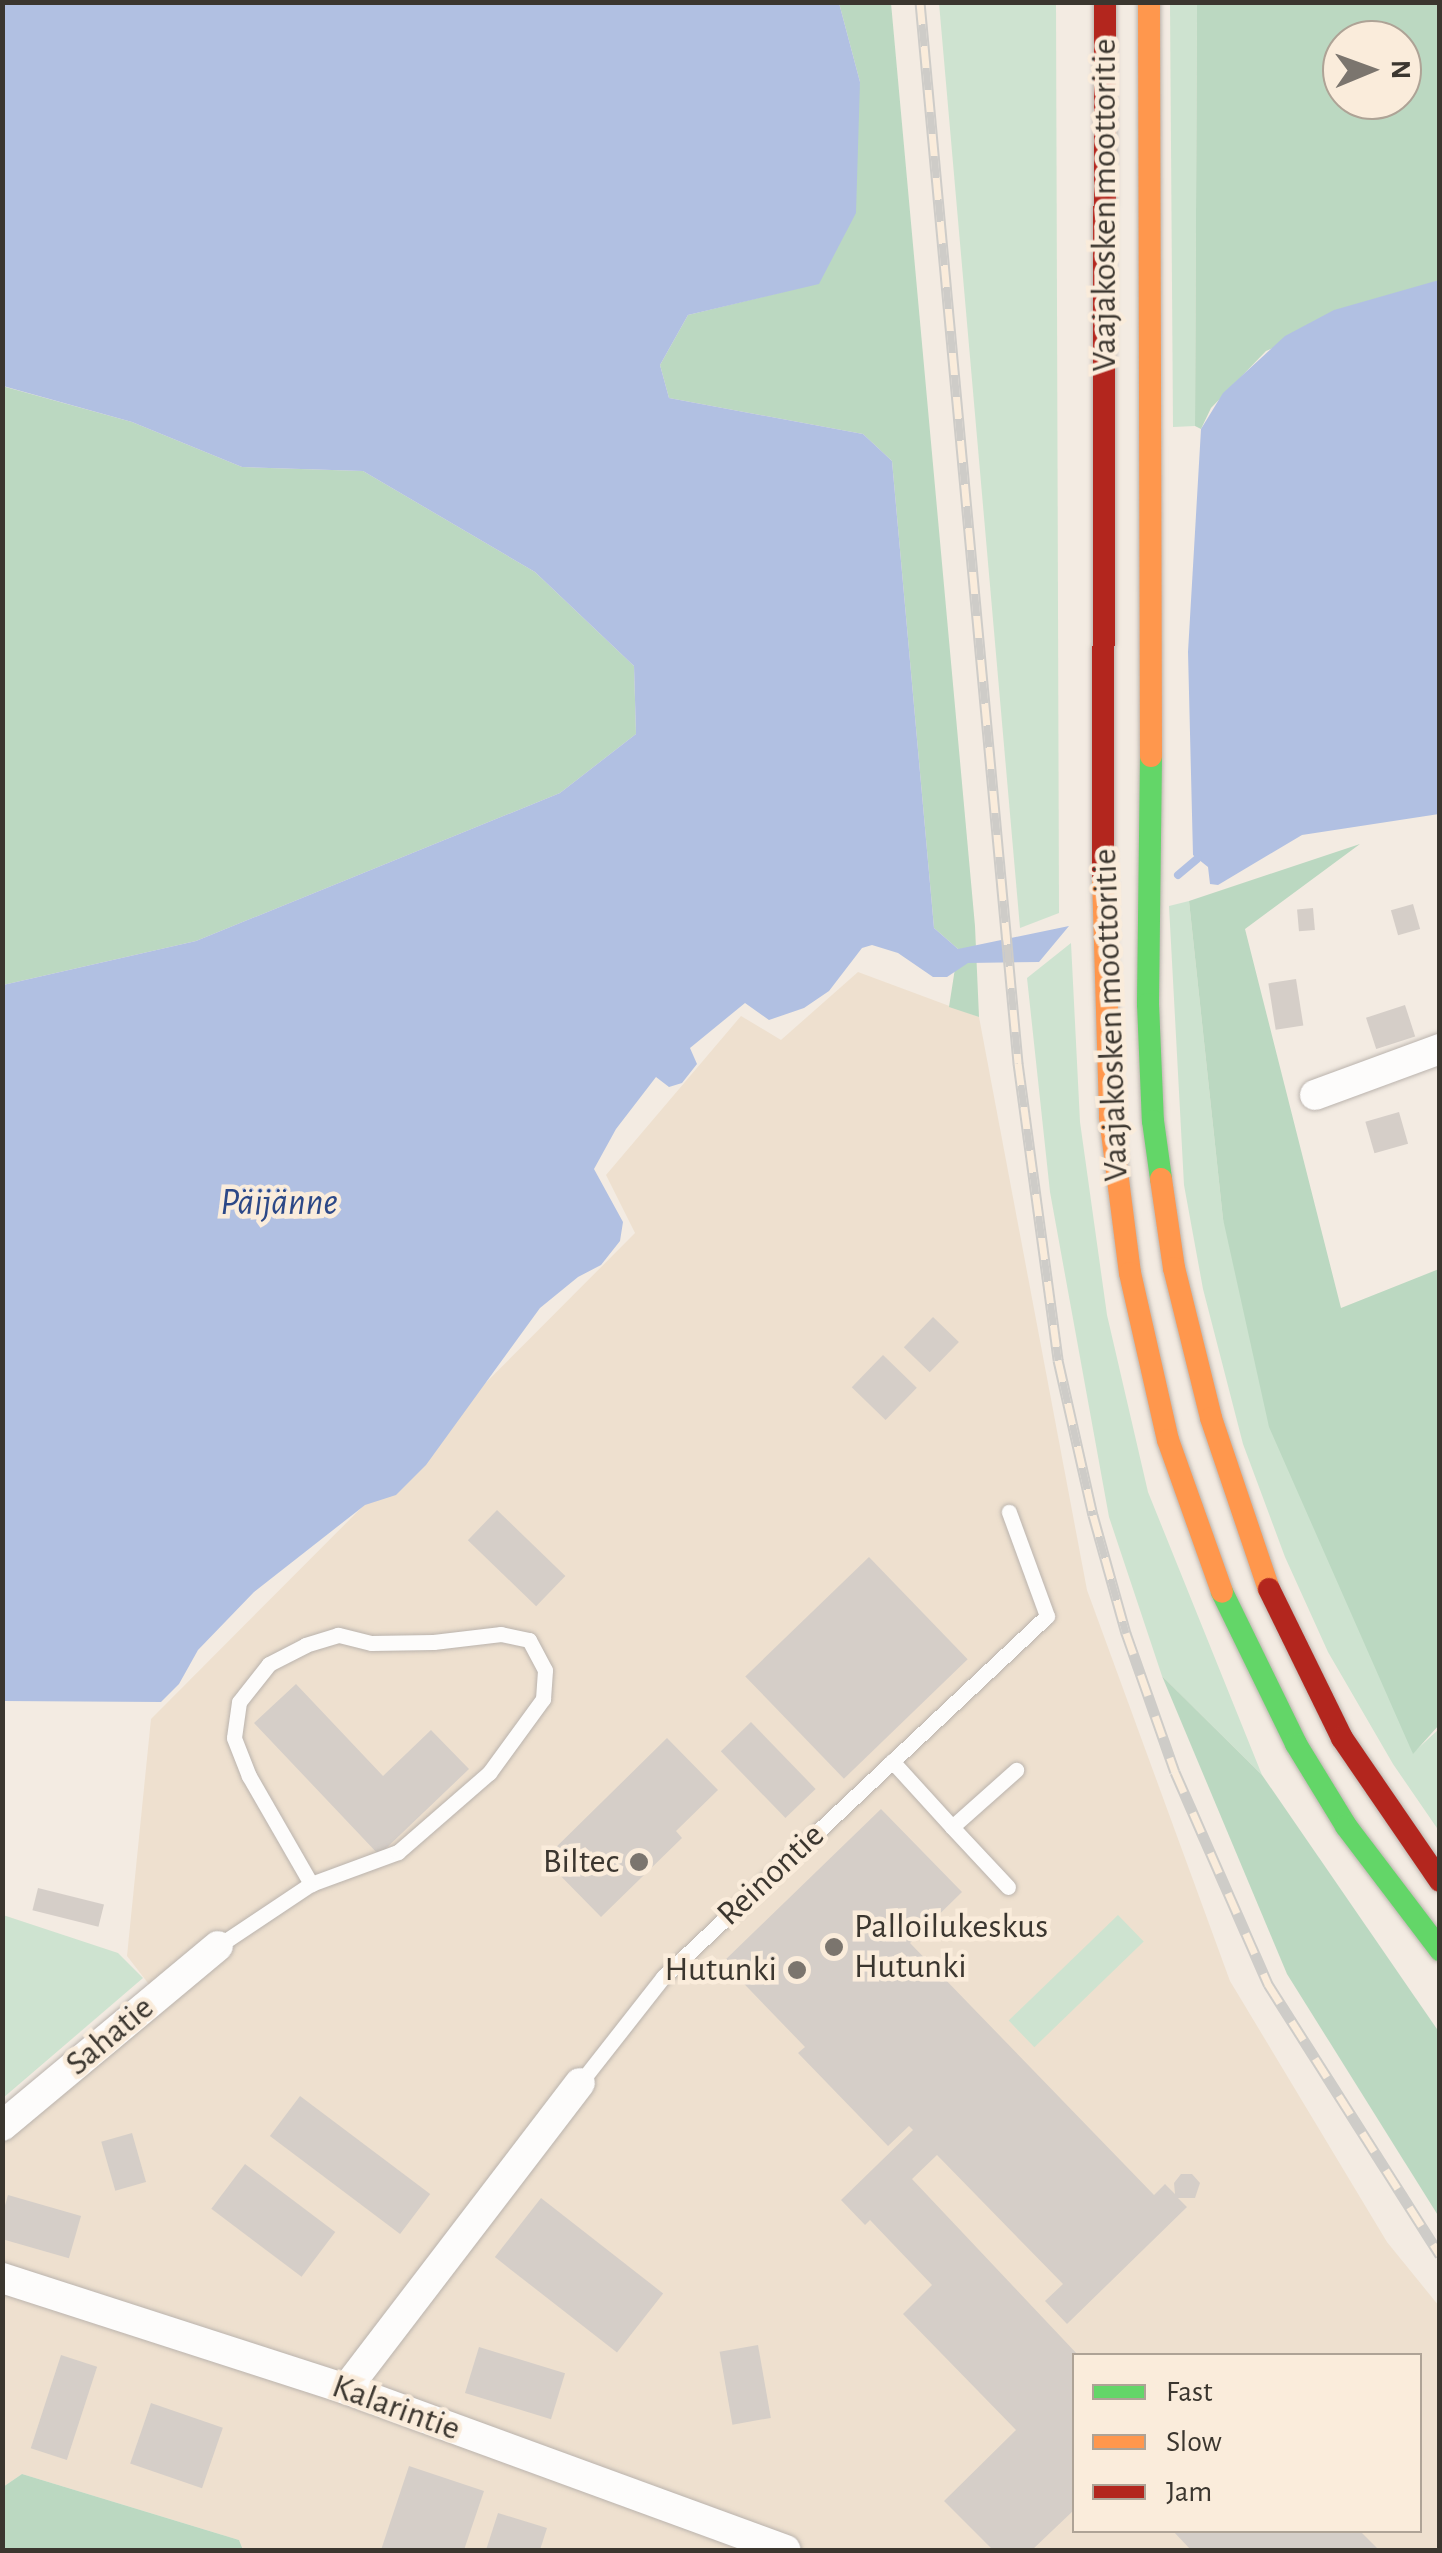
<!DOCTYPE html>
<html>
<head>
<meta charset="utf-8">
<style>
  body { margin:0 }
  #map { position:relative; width:1442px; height:2553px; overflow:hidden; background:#f3ebe2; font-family:"Alegreya Sans",sans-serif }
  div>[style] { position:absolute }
  .built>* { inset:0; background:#eee0cf }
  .green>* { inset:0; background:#cee3d0; transform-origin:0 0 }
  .forest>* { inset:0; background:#bbd8c1 }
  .water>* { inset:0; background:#b1c0e2 }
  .stream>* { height:8px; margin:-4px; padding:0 4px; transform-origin:4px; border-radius:4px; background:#b1c0e2 }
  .building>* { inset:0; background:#d5cec8; transform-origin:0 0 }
  .roads { filter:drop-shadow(0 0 2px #bab3ad) drop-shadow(0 0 2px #bab3ad) }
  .lane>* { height:15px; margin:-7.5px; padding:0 7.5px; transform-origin:7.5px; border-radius:7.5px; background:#fdfcfb }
  .street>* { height:30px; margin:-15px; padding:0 15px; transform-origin:15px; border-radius:15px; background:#fdfcfb }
  .fast>* { height:22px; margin:-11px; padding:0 11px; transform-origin:11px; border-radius:11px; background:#63d668 }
  .slow>* { height:22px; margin:-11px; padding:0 11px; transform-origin:11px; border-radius:11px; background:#ff974d }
  .jam>* { height:22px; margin:-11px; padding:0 11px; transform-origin:11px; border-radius:11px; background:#b3261e }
  .rail>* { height:11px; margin-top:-5.5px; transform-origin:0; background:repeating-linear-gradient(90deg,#faecdb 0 22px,#ceccc8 0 44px); box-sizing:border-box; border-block:2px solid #ceccc8 }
  .dots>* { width:28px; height:28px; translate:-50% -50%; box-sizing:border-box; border:5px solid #faecdb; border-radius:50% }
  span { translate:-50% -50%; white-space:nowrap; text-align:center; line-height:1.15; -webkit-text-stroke:9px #faecdb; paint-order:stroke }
  .street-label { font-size:35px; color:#3b362f }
  .poi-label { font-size:35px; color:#3b362f }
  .right { translate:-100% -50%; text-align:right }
  .left { translate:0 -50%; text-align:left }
  .water-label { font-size:38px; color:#2c4887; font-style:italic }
  .frame { position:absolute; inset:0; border:5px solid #3b362f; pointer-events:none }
  .legend { position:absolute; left:1072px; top:2353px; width:350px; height:180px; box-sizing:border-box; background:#faecdb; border:2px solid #aea396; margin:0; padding:12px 18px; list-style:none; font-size:30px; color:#3b362f }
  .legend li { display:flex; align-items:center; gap:20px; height:50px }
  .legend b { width:50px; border:2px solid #aea396 }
  .north { position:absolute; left:1322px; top:20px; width:100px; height:100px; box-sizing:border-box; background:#faecdb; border:2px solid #aea396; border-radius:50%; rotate:89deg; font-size:28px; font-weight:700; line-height:40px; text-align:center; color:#3b362f }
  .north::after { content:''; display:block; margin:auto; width:35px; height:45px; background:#7b756e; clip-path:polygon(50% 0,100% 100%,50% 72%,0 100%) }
</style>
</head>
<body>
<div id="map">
  <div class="built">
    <div style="clip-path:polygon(evenodd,858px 972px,979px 1017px,1087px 1590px,1230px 1981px,1387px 2242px,1439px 2306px,1439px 2550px,243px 2550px,239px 2540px,22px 2474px,3px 2487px,3px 2127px,158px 1996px,127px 1956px,151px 1719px,635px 1233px,606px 1175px,741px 1016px,781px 1040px,858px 972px,1074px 2356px,1420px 2356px,1420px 2530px,1074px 2530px,1074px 2356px)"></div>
  </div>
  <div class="green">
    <div style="clip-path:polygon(939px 3px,1056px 3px,1059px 913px,1020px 928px)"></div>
    <div style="clip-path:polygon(1170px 3px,1197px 3px,1195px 426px,1173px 427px)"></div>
    <div style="clip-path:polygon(1189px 901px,1223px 1219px,1413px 1753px,1439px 1729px,1439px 1831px,1393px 1764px,1328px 1652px,1285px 1557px,1243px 1444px,1203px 1289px,1184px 1185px,1169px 906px)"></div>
    <div style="clip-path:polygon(1071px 943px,1080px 1122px,1107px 1315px,1148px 1492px,1262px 1775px,1162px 1676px,1109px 1517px,1050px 1192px,1027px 978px)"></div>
    <div style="clip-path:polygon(3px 1915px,118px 1953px,143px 1978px,3px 2098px)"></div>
    <div style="left:1118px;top:1915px;width:37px;height:152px;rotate:46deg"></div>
  </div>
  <div class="forest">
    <div style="clip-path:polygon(839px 3px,891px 3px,975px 926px,979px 1017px,949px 1007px,958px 949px,934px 928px,892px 461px,863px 434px,669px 398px,660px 365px,688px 315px,819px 283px,860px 82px)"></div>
    <div style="clip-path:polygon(evenodd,1197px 3px,1439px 3px,1439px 280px,1266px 351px,1211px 408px,1201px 429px,1195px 426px,1197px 3px,1342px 40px,1402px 40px,1402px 100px,1342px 100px,1342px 40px)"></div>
    <div style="clip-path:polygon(2px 386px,132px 422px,242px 467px,363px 471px,535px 572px,634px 666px,636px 734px,560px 793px,196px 941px,3px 985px)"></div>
    <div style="clip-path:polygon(1360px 844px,1245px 929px,1341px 1308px,1439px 1269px,1439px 1725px,1413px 1754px,1269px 1427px,1223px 1219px,1189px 901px)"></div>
    <div style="clip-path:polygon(1162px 1676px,1262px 1775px,1439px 2032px,1439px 2217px,1287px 1974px)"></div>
    <div style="clip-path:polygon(22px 2474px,239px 2540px,243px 2550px,3px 2550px,3px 2487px)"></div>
  </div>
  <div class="water">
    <div style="clip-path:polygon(3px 2px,839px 3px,860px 82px,856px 213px,819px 284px,688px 315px,660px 365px,669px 398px,863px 434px,892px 461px,934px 928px,958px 949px,1069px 926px,1039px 962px,968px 963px,947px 977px,933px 977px,898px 953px,872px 945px,862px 948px,829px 991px,804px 1008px,769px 1020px,745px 1003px,690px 1048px,697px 1064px,682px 1083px,669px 1087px,656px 1077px,616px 1129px,594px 1169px,623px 1222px,620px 1241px,601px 1265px,578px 1277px,540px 1308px,426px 1465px,396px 1495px,365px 1505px,254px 1592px,198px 1650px,179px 1684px,161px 1702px,3px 1701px,3px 985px,196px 941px,560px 793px,636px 734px,634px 666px,535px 572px,363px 471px,242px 467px,132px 422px,3px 386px)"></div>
    <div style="clip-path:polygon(1439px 280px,1439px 814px,1302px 835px,1218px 885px,1210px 884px,1208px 867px,1193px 855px,1188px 652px,1201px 429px,1223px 393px,1285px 336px,1334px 310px)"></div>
  </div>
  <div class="stream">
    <div style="left:1178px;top:875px;width:25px;rotate:-40deg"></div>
  </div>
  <div class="building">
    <div style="left:1413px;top:904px;width:26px;height:23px;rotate:74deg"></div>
    <div style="left:1313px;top:908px;width:22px;height:16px;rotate:85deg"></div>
    <div style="left:1296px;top:979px;width:47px;height:28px;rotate:81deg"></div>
    <div style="left:1405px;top:1005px;width:33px;height:41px;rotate:72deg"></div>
    <div style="left:1399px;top:1112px;width:33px;height:35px;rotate:74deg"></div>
    <div style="left:933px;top:1317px;width:36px;height:42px;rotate:44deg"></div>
    <div style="left:883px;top:1355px;width:47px;height:45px;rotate:44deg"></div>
    <div style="left:497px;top:1510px;width:95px;height:42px;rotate:44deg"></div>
    <div style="left:869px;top:1557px;width:142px;height:172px;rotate:46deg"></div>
    <div style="clip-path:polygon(296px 1684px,383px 1776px,431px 1730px,469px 1769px,379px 1855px,254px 1723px)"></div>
    <div style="left:751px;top:1722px;width:93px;height:42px;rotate:46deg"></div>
    <div style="clip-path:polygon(667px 1738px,718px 1790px,676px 1831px,682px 1838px,601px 1917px,544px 1859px)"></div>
    <div style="clip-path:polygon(881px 1809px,962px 1892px,910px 1943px,1154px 2195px,1165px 2184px,1175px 2194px,1174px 2183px,1181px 2174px,1192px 2174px,1200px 2183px,1195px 2198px,1178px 2198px,1187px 2207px,1067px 2324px,1045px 2301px,1063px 2284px,937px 2155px,912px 2179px,1079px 2356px,1074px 2356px,1074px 2510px,1032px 2550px,993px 2550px,944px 2501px,1016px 2430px,903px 2314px,932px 2285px,870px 2220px,865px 2225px,841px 2200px,913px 2130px,909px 2126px,888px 2146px,798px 2053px,805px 2047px,723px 1962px)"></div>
    <div style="left:38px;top:1888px;width:68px;height:23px;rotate:14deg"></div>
    <div style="left:300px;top:2096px;width:163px;height:50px;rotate:37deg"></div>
    <div style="left:132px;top:2133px;width:51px;height:32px;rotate:74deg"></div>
    <div style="left:245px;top:2164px;width:113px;height:56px;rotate:37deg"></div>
    <div style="left:8px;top:2195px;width:76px;height:44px;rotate:16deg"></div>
    <div style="left:541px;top:2198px;width:155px;height:75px;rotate:38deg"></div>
    <div style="left:758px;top:2345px;width:74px;height:39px;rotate:80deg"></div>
    <div style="left:479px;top:2347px;width:90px;height:48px;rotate:17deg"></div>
    <div style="left:61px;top:2355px;width:38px;height:98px;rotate:18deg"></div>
    <div style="left:151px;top:2403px;width:76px;height:64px;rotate:19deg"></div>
    <div style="clip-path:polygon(409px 2466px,484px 2491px,464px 2550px,381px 2550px)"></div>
    <div style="clip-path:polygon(498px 2513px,547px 2528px,540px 2550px,486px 2550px)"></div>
    <div style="clip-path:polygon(1172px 2530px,1359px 2530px,1379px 2550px,1191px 2550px)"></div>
  </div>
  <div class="roads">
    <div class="lane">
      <div style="left:892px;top:1761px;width:89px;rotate:47.7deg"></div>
      <div style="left:952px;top:1827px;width:86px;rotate:-41.7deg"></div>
      <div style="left:952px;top:1827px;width:82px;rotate:47deg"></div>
      <div style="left:218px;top:1946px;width:112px;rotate:-33.7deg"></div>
      <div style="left:311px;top:1884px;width:93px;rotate:-20.2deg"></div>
      <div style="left:398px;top:1852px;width:121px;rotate:-41deg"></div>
      <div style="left:489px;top:1773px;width:92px;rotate:-53.9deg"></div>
      <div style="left:543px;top:1699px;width:29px;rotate:-86deg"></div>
      <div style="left:545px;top:1670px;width:34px;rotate:-118deg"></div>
      <div style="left:529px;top:1640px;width:29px;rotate:-168deg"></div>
      <div style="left:501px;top:1634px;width:68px;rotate:173.3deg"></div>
      <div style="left:433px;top:1642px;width:62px;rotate:179.1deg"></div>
      <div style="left:371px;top:1643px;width:34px;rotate:-166deg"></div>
      <div style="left:338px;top:1635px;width:34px;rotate:163deg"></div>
      <div style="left:306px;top:1645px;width:42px;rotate:152.8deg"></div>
      <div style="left:269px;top:1664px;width:48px;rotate:128.3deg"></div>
      <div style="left:239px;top:1702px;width:36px;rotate:98deg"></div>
      <div style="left:234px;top:1738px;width:41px;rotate:68.5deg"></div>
      <div style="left:249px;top:1776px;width:125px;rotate:60.1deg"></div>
      <div style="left:580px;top:2083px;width:135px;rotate:-51.9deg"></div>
      <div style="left:663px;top:1977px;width:527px;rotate:-43.23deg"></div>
      <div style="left:1047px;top:1616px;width:111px;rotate:-110.1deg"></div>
    </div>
    <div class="street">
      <div style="left:1315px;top:1095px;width:133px;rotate:-20.2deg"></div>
      <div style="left:2px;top:2126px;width:281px;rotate:-39.8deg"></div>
      <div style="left:2px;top:2278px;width:361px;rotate:17.9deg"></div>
      <div style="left:346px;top:2389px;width:468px;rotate:20.1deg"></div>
      <div style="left:346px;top:2389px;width:385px;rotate:-52.6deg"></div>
    </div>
    <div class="fast">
      <div style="left:1151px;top:756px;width:248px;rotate:90.7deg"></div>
      <div style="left:1148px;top:1004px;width:117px;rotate:87.6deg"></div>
      <div style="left:1153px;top:1121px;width:59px;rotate:82.1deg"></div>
      <div style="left:1222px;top:1592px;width:169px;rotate:64deg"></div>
      <div style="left:1296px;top:1744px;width:96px;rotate:58.6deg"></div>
      <div style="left:1346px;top:1826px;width:156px;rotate:52.8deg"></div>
    </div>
    <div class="slow">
      <div style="left:1149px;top:2px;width:754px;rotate:89.85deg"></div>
      <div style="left:1103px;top:876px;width:241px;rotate:88.3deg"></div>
      <div style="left:1110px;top:1117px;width:157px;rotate:82.7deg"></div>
      <div style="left:1130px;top:1273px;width:171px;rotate:77.2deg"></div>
      <div style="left:1168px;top:1440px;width:161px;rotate:70.4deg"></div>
      <div style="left:1161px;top:1179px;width:90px;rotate:81.7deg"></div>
      <div style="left:1174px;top:1268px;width:154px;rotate:76.1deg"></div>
      <div style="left:1211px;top:1418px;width:181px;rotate:71.3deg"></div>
    </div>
    <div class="jam">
      <div style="left:1103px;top:876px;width:874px;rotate:-89.87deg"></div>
      <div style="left:1269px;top:1589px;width:166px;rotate:63.9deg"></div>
      <div style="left:1342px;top:1738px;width:173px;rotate:55.6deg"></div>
    </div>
  </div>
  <div class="rail">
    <div style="left:920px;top:2px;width:1066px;rotate:84.72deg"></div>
    <div style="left:1018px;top:1063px;width:300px;rotate:82.3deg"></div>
    <div style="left:1058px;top:1360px;width:159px;rotate:77.3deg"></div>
    <div style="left:1093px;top:1515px;width:123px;rotate:74.4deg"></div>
    <div style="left:1126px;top:1633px;width:147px;rotate:70.6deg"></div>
    <div style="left:1175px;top:1772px;width:232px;rotate:66.3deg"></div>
    <div style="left:1268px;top:1984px;width:321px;rotate:57.6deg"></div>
  </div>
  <div class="dots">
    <div style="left:639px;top:1862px;background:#7b756e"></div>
    <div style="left:834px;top:1947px;background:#7b756e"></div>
    <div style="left:797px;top:1970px;background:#7b756e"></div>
  </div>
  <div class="street-label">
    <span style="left:1105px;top:205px;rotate:-90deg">Vaajakosken moottoritie</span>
    <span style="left:1111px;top:1015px;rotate:-92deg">Vaajakosken moottoritie</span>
    <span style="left:771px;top:1875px;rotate:-43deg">Reinontie</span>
    <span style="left:110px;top:2036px;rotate:-40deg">Sahatie</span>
    <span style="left:396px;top:2408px;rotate:20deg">Kalarintie</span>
  </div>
  <div class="poi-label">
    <span class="right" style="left:619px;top:1862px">Biltec</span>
    <span class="left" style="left:854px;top:1947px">Palloilukeskus<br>Hutunki</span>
    <span class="right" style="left:777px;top:1970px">Hutunki</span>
  </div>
  <div class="water-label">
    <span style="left:279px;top:1204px">Päijänne</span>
  </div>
  <div class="frame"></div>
  <ul class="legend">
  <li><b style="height:12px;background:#63d668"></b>Fast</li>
  <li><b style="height:12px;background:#ff974d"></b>Slow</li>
  <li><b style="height:12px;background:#b3261e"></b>Jam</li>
  </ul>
  <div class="north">N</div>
</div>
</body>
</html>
